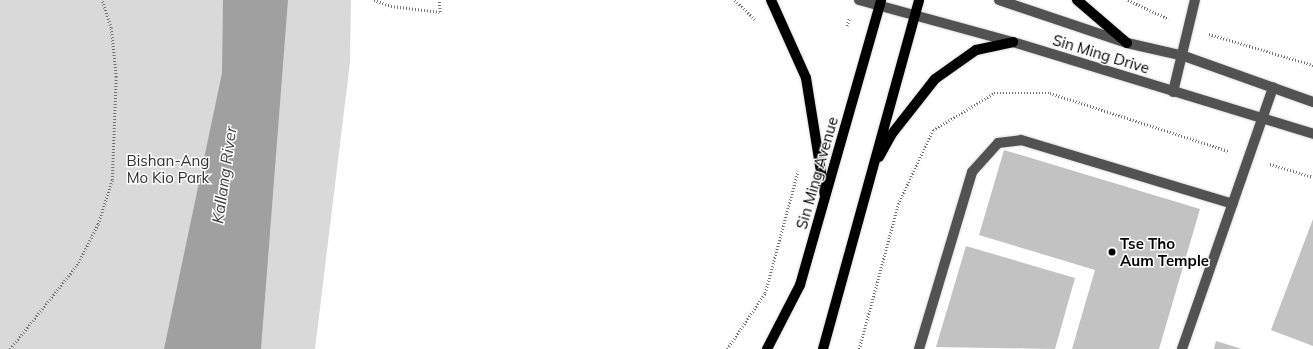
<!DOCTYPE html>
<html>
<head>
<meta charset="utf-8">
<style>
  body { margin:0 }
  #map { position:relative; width:1313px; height:349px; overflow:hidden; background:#fff; font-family:Mulish,sans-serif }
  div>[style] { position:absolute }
  .green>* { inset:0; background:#d9d9d9 }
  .water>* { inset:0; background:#a0a0a0 }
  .building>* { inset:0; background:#c2c2c2 }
  .path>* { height:2.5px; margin-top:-1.25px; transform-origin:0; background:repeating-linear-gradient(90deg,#747474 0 1px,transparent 0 3px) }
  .roads { filter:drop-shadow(0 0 1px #dbdbdb) drop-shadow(0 0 1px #dbdbdb) }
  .minor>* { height:10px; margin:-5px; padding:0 5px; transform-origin:5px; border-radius:5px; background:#525252 }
  .major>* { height:10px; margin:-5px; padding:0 5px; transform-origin:5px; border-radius:5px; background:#000 }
  .dots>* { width:11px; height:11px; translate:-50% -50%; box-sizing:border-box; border:2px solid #fff; border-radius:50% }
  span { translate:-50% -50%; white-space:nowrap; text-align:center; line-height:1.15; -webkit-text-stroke:3px #fff; paint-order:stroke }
  .street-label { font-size:15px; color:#000 }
  .park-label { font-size:15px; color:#303030 }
  .poi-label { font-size:15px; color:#000; font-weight:700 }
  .left { translate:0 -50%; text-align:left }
  .water-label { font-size:16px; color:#414141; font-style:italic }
</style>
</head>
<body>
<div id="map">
  <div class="green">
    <div style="clip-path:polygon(0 0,351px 0,350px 62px,315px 349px,0 349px)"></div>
  </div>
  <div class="water">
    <div style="clip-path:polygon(223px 0,288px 0,261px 349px,164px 349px,222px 73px)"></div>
  </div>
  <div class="building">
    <div style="clip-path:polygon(1004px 150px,1200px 209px,1159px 349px,1072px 349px,1095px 270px,979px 235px)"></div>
    <div style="clip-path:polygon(1313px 219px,1313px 346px,1271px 330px)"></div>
    <div style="clip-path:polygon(966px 246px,1075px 278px,1055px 349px,936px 347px)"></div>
    <div style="clip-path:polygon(1216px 341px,1242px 349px,1214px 349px)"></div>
  </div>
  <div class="path">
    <div style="left:374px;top:0;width:18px;rotate:19deg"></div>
    <div style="left:391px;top:6px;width:49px;rotate:7deg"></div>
    <div style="left:440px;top:12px;width:12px;rotate:-95deg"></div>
    <div style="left:735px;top:0;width:28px;rotate:44deg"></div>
    <div style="left:1128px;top:0;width:45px;rotate:24.9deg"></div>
    <div style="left:847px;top:26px;width:8px;rotate:-76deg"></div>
    <div style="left:1209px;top:34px;width:109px;rotate:16.6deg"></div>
    <div style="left:1270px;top:164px;width:45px;rotate:16.8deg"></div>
    <div style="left:10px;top:349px;width:107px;rotate:-51.4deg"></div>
    <div style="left:77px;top:265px;width:46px;rotate:-62.9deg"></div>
    <div style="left:98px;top:224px;width:46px;rotate:-72.3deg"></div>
    <div style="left:112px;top:180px;width:103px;rotate:-87.8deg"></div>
    <div style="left:116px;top:77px;width:49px;rotate:-95.8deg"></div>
    <div style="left:111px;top:28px;width:29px;rotate:-108deg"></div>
    <div style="left:727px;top:349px;width:68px;rotate:-55.8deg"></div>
    <div style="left:765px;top:293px;width:126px;rotate:-74.9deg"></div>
    <div style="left:859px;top:349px;width:150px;rotate:-74.9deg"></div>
    <div style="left:898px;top:204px;width:82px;rotate:-64.7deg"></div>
    <div style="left:933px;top:130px;width:71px;rotate:-31.2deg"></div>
    <div style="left:994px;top:93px;width:56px"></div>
    <div style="left:1050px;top:93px;width:188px;rotate:18deg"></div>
  </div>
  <div class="roads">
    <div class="minor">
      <div style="left:859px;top:0;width:160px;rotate:15.3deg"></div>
      <div style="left:1013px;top:42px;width:314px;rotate:17deg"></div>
      <div style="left:999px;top:0;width:135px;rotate:18.6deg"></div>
      <div style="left:1127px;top:43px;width:58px;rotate:12.8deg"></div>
      <div style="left:1184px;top:56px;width:137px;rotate:19.6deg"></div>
      <div style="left:1173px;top:92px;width:95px;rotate:-76.6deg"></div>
      <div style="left:919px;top:349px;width:185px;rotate:-73.3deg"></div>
      <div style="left:972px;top:172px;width:39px;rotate:-48deg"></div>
      <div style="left:998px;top:143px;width:23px;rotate:-7deg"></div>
      <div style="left:1021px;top:140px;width:221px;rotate:16.8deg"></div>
      <div style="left:1182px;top:349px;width:277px;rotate:-70.8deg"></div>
    </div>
    <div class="major">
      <div style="left:771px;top:0;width:85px;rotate:65.8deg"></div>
      <div style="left:806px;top:78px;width:120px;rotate:80.9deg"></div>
      <div style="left:1077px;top:0;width:66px;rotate:40.7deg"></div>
      <div style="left:879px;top:157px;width:25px;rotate:-61deg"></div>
      <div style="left:891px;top:135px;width:71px;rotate:-51.8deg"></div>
      <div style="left:935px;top:79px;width:50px;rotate:-35.3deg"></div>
      <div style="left:976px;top:50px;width:38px;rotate:-12deg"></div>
      <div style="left:767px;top:349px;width:72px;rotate:-62.7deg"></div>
      <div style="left:800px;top:285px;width:296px;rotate:-74.1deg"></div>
      <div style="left:823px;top:349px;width:362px;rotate:-74.6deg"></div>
    </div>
  </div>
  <div class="dots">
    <div style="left:1112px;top:252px;background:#000"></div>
  </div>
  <div class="street-label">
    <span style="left:1101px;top:54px;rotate:17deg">Sin Ming Drive</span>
    <span style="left:817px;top:173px;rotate:-74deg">Sin Ming Avenue</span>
  </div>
  <div class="park-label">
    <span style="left:168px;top:169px">Bishan-Ang<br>Mo Kio Park</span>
  </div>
  <div class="poi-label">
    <span class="left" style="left:1120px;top:252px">Tse Tho<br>Aum Temple</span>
  </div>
  <div class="water-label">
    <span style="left:224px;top:175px;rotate:-82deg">Kallang River</span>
  </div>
</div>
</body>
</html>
